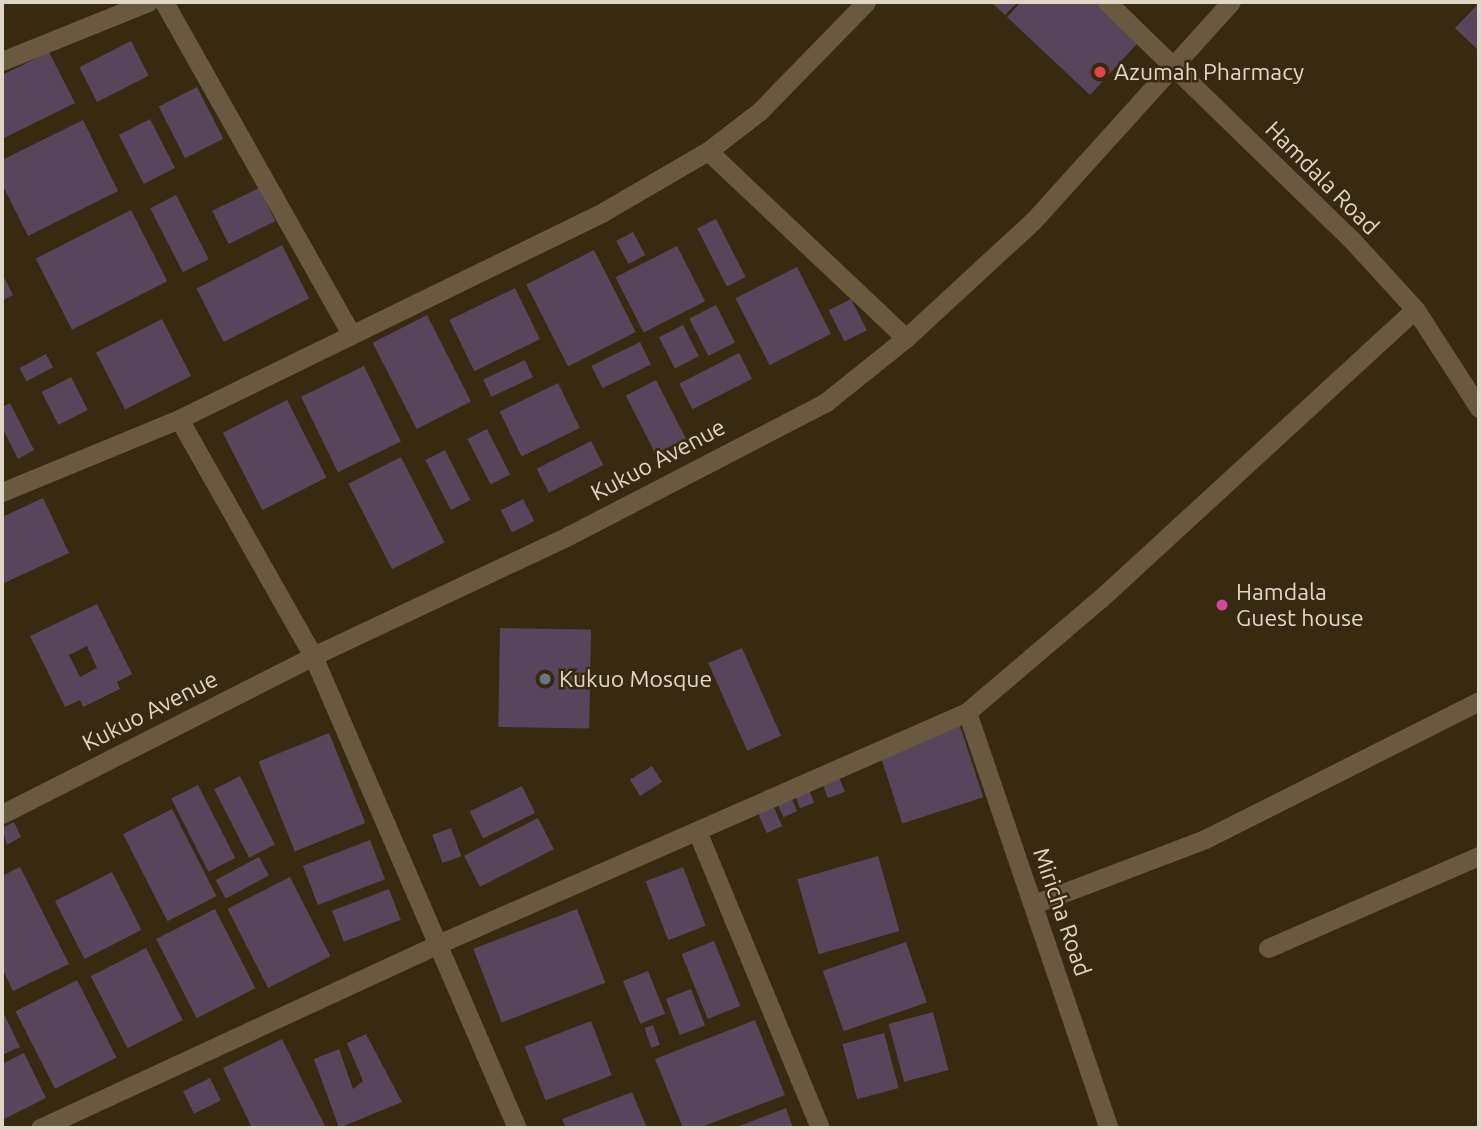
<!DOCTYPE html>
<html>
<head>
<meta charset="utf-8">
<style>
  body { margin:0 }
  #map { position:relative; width:1481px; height:1130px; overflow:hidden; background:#382911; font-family:Ubuntu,sans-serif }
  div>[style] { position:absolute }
  .building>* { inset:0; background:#57455b; transform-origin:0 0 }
  .street>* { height:19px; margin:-9.5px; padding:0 9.5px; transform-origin:9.5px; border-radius:9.5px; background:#695940 }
  .dots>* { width:19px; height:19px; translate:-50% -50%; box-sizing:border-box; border:4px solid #382911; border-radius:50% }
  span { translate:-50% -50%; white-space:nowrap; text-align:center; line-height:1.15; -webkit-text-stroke:5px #382911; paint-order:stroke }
  .poi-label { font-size:23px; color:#e0d6c8 }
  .left { translate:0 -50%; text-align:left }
  .street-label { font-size:23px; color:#e0d6c8 }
  .frame { position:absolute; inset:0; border:4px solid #e0d6c8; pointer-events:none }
</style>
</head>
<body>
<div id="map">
  <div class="building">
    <div style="clip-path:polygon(991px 2px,1018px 2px,1005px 15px)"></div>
    <div style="clip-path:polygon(1021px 2px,1115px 2px,1147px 33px,1090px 95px,1007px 17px)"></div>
    <div style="clip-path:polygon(1479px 3px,1479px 51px,1455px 28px)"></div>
    <div style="left:131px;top:41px;width:39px;height:58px;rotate:63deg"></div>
    <div style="clip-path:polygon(49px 52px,75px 103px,2px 139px,2px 75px)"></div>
    <div style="left:197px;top:87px;width:58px;height:43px;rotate:63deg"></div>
    <div style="left:150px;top:119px;width:55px;height:35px;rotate:63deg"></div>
    <div style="clip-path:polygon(83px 120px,118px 191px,28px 236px,2px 184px,2px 160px)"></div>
    <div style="left:259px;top:188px;width:37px;height:52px;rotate:64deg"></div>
    <div style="left:176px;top:195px;width:72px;height:29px;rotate:63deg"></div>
    <div style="left:131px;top:210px;width:80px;height:107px;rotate:63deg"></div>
    <div style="left:716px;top:219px;width:65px;height:21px;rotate:63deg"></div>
    <div style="left:633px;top:232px;width:26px;height:19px;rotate:62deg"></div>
    <div style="left:282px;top:245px;width:60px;height:96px;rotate:63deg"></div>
    <div style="left:677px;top:246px;width:62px;height:69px;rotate:63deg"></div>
    <div style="left:594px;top:250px;width:92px;height:76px;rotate:63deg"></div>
    <div style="left:797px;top:267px;width:75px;height:69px;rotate:63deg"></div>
    <div style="clip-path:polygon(2px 273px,13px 295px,2px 301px)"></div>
    <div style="left:515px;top:288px;width:57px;height:73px;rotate:64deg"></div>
    <div style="left:851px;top:299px;width:35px;height:25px;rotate:63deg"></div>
    <div style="left:716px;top:305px;width:42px;height:30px;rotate:63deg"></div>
    <div style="left:427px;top:315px;width:97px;height:61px;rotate:63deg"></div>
    <div style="left:162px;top:319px;width:64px;height:74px;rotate:63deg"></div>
    <div style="left:683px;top:325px;width:35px;height:27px;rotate:63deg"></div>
    <div style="left:640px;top:342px;width:25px;height:54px;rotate:64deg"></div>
    <div style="left:739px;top:353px;width:29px;height:67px;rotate:63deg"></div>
    <div style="left:46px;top:354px;width:15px;height:30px;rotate:62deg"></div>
    <div style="left:525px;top:360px;width:19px;height:46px;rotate:65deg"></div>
    <div style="left:364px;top:366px;width:84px;height:70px;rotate:64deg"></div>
    <div style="left:71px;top:377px;width:37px;height:33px;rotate:63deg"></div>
    <div style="left:656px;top:380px;width:66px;height:34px;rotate:63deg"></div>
    <div style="left:558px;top:383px;width:50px;height:65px;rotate:64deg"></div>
    <div style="left:287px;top:400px;width:87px;height:72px;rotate:63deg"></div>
    <div style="clip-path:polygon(10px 403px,34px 450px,18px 459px,2px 427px,2px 407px)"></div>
    <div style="left:487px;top:429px;width:51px;height:22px;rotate:63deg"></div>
    <div style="left:591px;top:441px;width:27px;height:61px;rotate:63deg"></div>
    <div style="left:445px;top:450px;width:56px;height:22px;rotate:63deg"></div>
    <div style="left:401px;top:457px;width:96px;height:59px;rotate:63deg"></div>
    <div style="clip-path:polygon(43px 498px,69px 553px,2px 584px,2px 517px)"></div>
    <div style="left:523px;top:499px;width:25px;height:25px;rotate:63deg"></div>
    <div style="clip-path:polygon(evenodd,97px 604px,132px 674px,117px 682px,120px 689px,83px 707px,80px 700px,65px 707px,30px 636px,97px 604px,87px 646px,97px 668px,80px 677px,69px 655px,87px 646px)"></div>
    <div style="left:500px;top:628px;width:91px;height:99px;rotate:1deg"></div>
    <div style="left:742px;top:648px;width:96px;height:37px;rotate:66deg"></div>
    <div style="left:960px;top:726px;width:75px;height:85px;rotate:72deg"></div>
    <div style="left:329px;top:733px;width:97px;height:76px;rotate:68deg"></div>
    <div style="left:652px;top:766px;width:19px;height:26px;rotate:58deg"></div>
    <div style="left:838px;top:774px;width:19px;height:18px;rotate:69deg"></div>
    <div style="left:240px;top:776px;width:77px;height:29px;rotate:63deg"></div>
    <div style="left:198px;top:785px;width:82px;height:30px;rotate:63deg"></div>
    <div style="left:522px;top:786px;width:30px;height:58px;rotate:64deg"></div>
    <div style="left:808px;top:787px;width:17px;height:15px;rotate:69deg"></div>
    <div style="left:789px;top:793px;width:20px;height:15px;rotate:66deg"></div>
    <div style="left:774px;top:807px;width:21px;height:17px;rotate:67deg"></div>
    <div style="left:172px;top:809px;width:98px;height:55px;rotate:63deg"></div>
    <div style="left:538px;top:818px;width:35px;height:83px;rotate:63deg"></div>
    <div style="clip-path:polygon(14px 822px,21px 837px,7px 845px,2px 828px)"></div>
    <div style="left:451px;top:828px;width:30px;height:20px;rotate:70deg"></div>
    <div style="left:370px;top:840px;width:42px;height:72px;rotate:69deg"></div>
    <div style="left:878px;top:856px;width:78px;height:84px;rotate:74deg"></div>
    <div style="left:259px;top:857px;width:21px;height:49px;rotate:62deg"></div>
    <div style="clip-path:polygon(20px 867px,69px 964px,13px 991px,2px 968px,2px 876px)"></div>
    <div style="left:683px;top:867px;width:63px;height:40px;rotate:69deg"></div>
    <div style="left:112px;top:872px;width:65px;height:64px;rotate:63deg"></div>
    <div style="left:290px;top:877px;width:89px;height:70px;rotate:63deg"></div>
    <div style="left:389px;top:889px;width:33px;height:61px;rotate:69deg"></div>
    <div style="left:215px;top:909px;width:89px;height:66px;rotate:63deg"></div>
    <div style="left:577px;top:909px;width:79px;height:111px;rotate:69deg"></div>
    <div style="left:714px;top:941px;width:70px;height:35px;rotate:68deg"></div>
    <div style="left:906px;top:942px;width:64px;height:88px;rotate:71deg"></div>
    <div style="left:146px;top:948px;width:81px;height:62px;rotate:63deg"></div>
    <div style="left:648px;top:971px;width:46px;height:27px;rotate:68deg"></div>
    <div style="left:77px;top:980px;width:87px;height:69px;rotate:63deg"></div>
    <div style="left:691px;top:989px;width:39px;height:27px;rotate:69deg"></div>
    <div style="clip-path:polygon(2px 1010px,20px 1047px,2px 1055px)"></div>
    <div style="left:933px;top:1012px;width:60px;height:46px;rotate:75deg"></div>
    <div style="clip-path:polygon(755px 1020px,785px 1095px,699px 1128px,683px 1128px,655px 1059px)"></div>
    <div style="left:591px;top:1021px;width:58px;height:71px;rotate:69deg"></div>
    <div style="left:653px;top:1025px;width:21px;height:9px;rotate:71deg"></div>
    <div style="left:884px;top:1033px;width:57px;height:43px;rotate:75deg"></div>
    <div style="clip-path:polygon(366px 1034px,402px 1102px,339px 1128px,314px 1059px,339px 1049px,353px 1089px,363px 1081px,347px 1043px)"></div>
    <div style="clip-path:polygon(282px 1039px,326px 1128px,252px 1128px,223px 1068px)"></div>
    <div style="clip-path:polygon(24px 1053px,46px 1098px,2px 1120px,2px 1064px)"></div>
    <div style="left:210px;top:1078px;width:25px;height:30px;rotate:64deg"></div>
    <div style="clip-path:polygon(632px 1092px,647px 1128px,566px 1128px,562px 1119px)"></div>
    <div style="clip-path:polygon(786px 1108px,793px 1128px,734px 1128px)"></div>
  </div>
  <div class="street">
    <div style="left:164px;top:2px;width:381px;rotate:60.6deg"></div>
    <div style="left:1107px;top:2px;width:340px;rotate:44.2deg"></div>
    <div style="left:1351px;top:239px;width:95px;rotate:47.6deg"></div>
    <div style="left:1415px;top:309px;width:118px;rotate:57.1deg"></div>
    <div style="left:2px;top:61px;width:157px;rotate:-22deg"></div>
    <div style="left:708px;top:151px;width:66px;rotate:-37.6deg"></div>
    <div style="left:760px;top:111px;width:152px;rotate:-45.8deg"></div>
    <div style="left:179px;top:419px;width:272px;rotate:60.5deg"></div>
    <div style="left:313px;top:656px;width:514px;rotate:66.63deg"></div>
    <div style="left:2px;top:492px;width:191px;rotate:-22.4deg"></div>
    <div style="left:179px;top:419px;width:472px;rotate:-26deg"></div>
    <div style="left:603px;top:212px;width:121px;rotate:-30.2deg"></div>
    <div style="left:708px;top:151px;width:272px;rotate:43.4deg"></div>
    <div style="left:967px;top:712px;width:440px;rotate:71.2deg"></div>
    <div style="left:2px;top:814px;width:349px;rotate:-26.9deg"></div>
    <div style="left:313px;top:656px;width:280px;rotate:-25.2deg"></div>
    <div style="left:566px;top:537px;width:293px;rotate:-27.4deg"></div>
    <div style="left:826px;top:402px;width:102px;rotate:-38.7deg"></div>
    <div style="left:906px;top:338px;width:173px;rotate:-42.7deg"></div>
    <div style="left:1033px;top:221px;width:295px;rotate:-47.9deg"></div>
    <div style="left:697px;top:831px;width:321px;rotate:67.5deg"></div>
    <div style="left:1034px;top:904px;width:183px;rotate:-20.8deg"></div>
    <div style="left:1205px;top:839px;width:307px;rotate:-26.7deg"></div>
    <div style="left:1268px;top:948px;width:230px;rotate:-23.6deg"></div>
    <div style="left:40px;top:1128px;width:438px;rotate:-24.8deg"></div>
    <div style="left:438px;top:944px;width:578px;rotate:-23.68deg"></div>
    <div style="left:967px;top:712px;width:175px;rotate:-40.4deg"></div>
    <div style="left:1100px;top:599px;width:428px;rotate:-42.6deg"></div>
  </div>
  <div class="dots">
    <div style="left:1100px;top:72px;background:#e0444e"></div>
    <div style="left:1222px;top:605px;background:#d1479c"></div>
    <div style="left:545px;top:679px;background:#6b7280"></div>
  </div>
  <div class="poi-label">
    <span class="left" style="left:1114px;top:72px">Azumah Pharmacy</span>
    <span class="left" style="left:1236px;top:605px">Hamdala<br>Guest house</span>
    <span class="left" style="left:559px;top:679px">Kukuo Mosque</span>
  </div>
  <div class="street-label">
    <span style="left:1322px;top:178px;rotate:45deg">Hamdala Road</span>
    <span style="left:658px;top:460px;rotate:-28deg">Kukuo Avenue</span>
    <span style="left:150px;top:711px;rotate:-27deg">Kukuo Avenue</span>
    <span style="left:1062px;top:912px;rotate:71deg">Miricha Road</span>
  </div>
  <div class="frame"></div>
</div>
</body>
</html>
